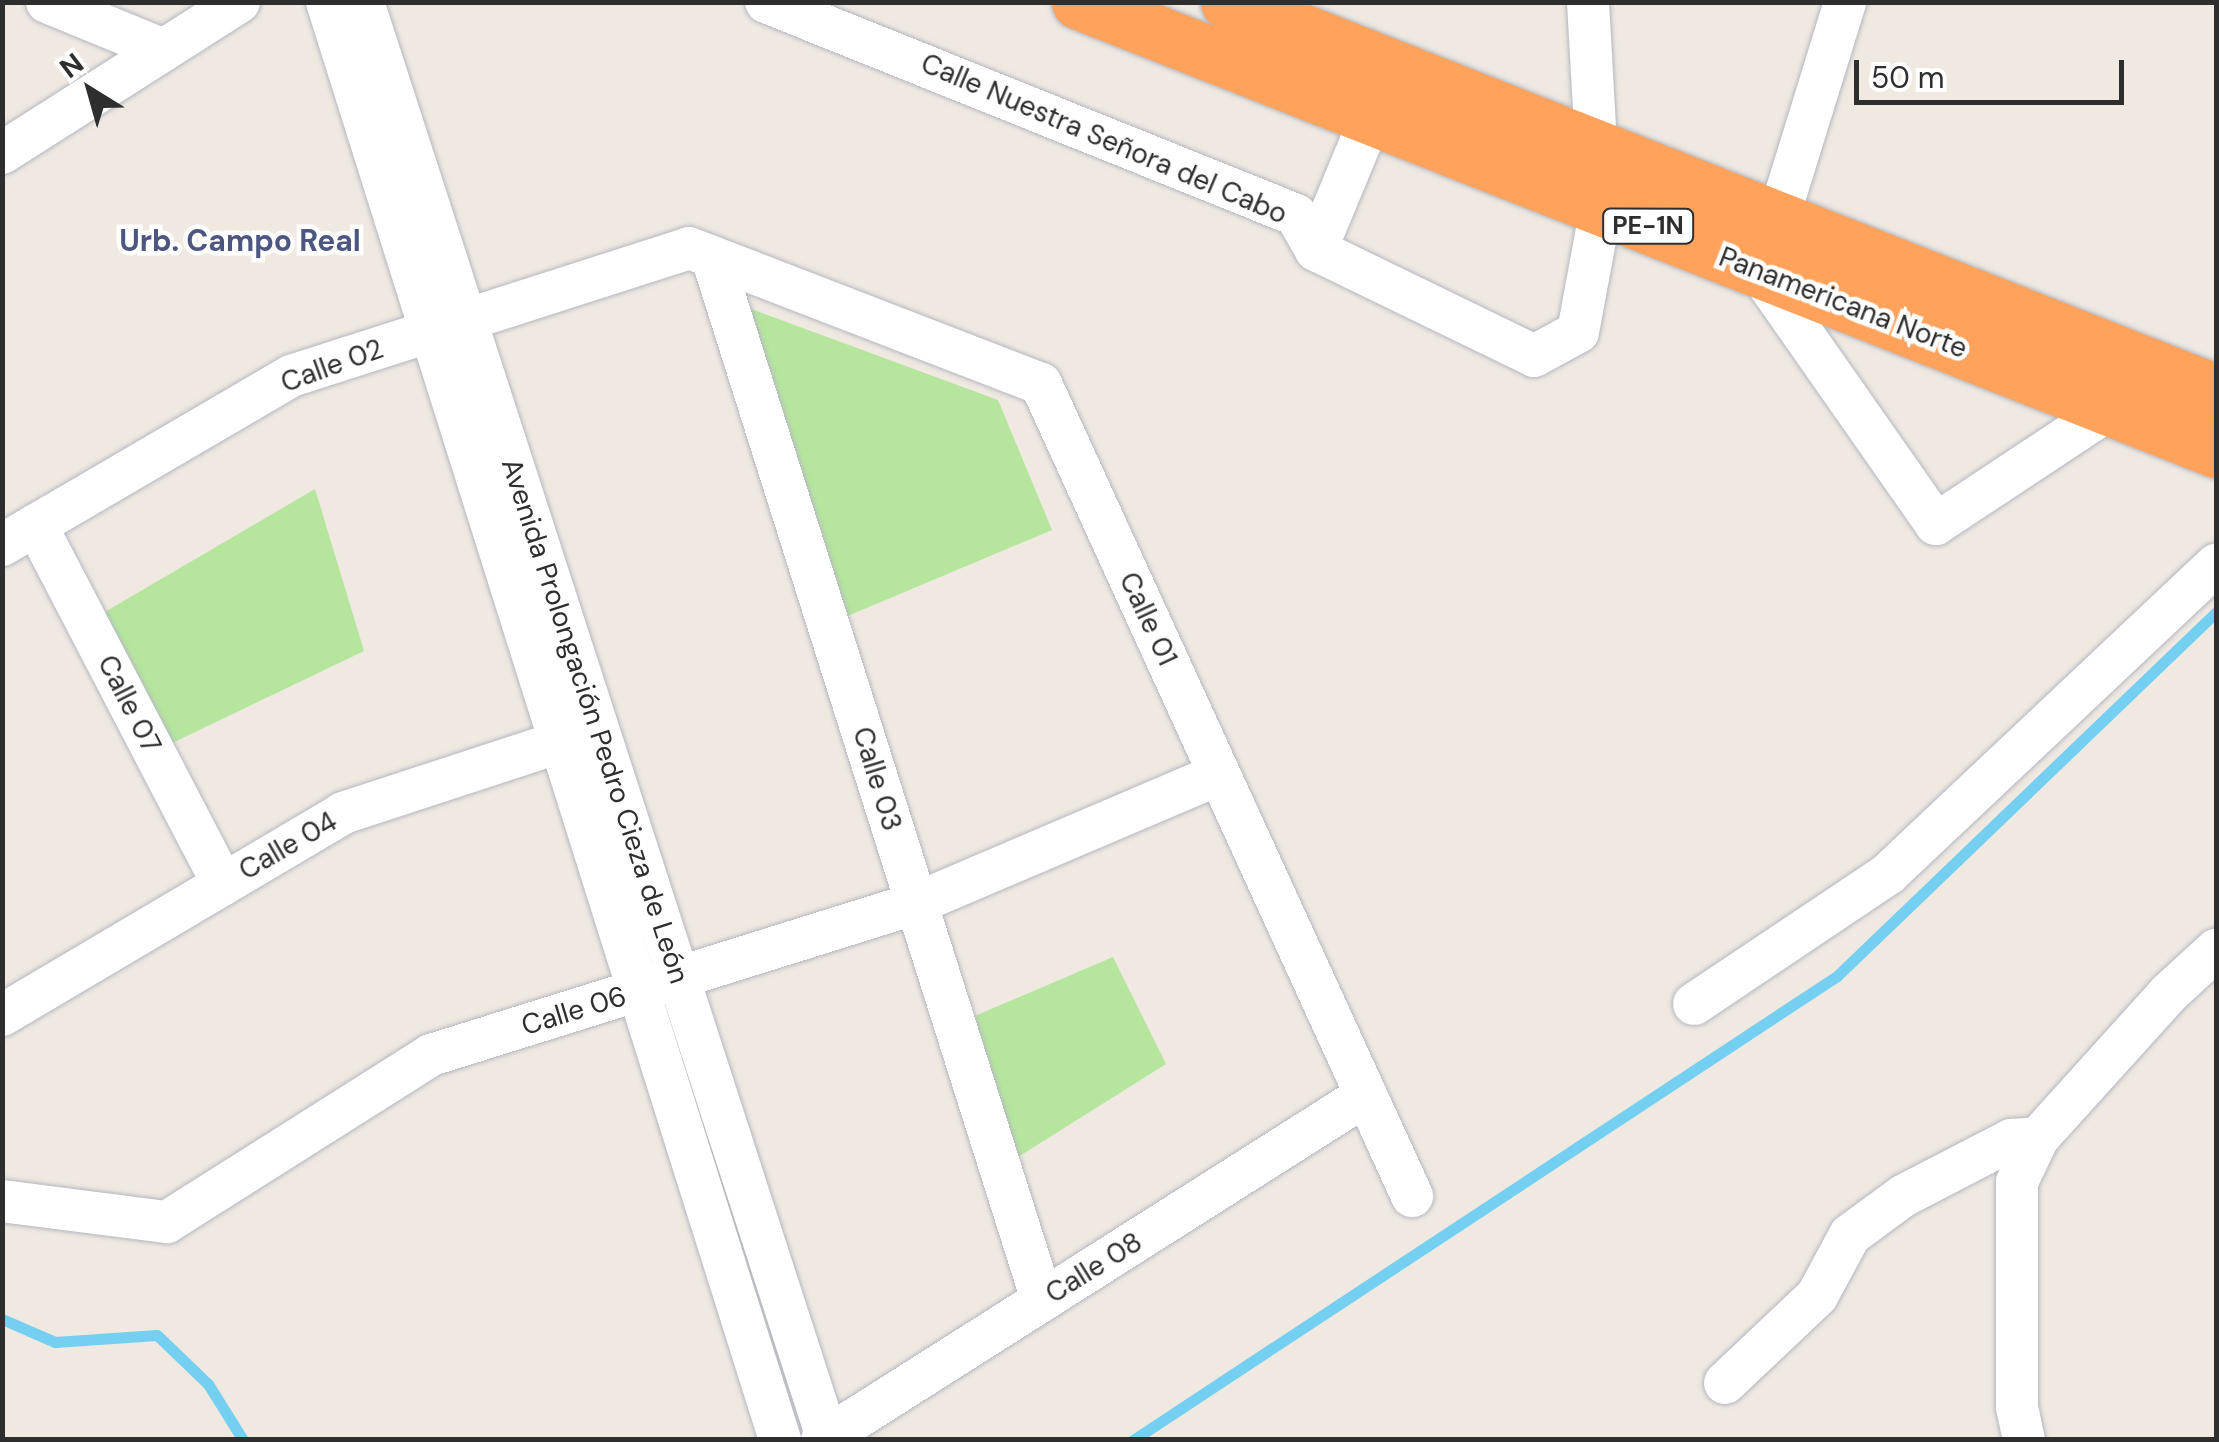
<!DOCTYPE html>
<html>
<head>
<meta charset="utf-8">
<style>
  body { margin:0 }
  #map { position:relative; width:2219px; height:1442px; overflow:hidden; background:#efe9e1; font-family:"DM Sans",sans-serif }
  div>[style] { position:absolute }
  .green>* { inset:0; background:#b6e59e }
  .stream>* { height:11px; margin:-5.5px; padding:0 5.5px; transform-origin:5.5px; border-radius:5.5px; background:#75cff0 }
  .roads { filter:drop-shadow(0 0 2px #b4b7c1) drop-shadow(0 0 2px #b4b7c1) }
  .minor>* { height:42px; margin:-21px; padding:0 21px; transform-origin:21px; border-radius:21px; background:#fff }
  .highway>* { height:55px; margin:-27.5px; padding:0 27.5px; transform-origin:27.5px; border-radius:27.5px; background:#ffa35c }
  span { translate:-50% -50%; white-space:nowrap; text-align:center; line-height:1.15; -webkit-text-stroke:9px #fff; paint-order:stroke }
  .shield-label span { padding:2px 8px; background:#fff; border:2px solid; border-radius:8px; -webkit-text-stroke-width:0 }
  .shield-label { font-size:25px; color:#2e2e2e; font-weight:700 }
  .street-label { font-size:28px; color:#2e2e2e }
  .neighbourhood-label { font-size:30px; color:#4d5680; font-weight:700 }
  .frame { position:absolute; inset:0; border:5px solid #2e2e2e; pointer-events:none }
  .north { position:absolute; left:40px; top:40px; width:100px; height:100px; -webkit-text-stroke:8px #fff; paint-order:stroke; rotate:323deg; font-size:28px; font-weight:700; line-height:40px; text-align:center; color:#2e2e2e }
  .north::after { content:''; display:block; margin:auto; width:35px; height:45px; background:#2e2e2e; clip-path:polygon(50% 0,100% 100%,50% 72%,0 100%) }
  .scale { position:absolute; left:1854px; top:60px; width:270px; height:45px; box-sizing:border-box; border:5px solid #2e2e2e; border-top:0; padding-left:12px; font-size:30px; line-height:35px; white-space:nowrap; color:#2e2e2e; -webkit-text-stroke:8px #fff; paint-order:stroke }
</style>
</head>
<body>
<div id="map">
  <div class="green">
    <div style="clip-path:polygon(740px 305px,998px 400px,1052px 530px,838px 620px)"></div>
    <div style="clip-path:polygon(315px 489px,364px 651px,166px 746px,98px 616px)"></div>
    <div style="clip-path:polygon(1113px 957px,1166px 1064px,1010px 1162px,963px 1021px)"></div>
  </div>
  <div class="stream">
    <div style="left:2px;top:1319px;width:58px;rotate:23.5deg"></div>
    <div style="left:55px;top:1342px;width:102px;rotate:-3.9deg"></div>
    <div style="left:157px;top:1335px;width:71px;rotate:43.9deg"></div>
    <div style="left:208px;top:1384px;width:66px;rotate:58deg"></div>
    <div style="left:1133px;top:1440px;width:843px;rotate:-33.39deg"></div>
    <div style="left:1837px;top:976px;width:525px;rotate:-43.84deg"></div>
  </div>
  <div class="roads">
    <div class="minor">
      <div style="left:47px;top:2px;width:126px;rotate:22.3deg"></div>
      <div style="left:327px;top:2px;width:1508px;rotate:72.51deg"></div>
      <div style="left:363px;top:2px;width:1511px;rotate:72.08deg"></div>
      <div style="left:766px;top:2px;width:571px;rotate:21.89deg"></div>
      <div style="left:1296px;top:215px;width:40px;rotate:60.3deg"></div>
      <div style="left:1316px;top:250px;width:242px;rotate:25.9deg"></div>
      <div style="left:1534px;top:356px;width:50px;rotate:-28.6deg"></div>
      <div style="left:1578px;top:332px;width:126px;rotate:-79.5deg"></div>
      <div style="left:1588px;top:2px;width:145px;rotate:86.8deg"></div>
      <div style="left:2px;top:153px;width:281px;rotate:-32.5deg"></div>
      <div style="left:1778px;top:219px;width:227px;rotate:-72.8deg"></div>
      <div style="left:1316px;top:250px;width:144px;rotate:-67.5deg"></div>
      <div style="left:712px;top:257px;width:1094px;rotate:72.44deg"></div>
      <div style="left:1758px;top:270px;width:310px;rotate:55deg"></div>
      <div style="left:1936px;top:524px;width:210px;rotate:-33.5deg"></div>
      <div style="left:36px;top:525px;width:405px;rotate:62.5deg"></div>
      <div style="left:2px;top:545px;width:335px;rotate:-30.3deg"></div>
      <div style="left:291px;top:376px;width:418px;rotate:-17.8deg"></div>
      <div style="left:689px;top:248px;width:377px;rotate:21.1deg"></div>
      <div style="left:1041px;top:384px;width:893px;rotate:65.44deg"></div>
      <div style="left:1694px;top:1004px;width:234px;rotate:-33.8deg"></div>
      <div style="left:1888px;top:874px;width:451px;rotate:-43.3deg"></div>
      <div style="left:2px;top:1015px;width:396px;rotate:-30.6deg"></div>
      <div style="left:343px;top:813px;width:254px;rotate:-18.1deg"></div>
      <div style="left:2px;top:1201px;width:166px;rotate:7.3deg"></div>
      <div style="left:167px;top:1222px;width:312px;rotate:-32.3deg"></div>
      <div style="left:431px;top:1055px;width:509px;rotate:-17.37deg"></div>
      <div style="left:917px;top:903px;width:328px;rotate:-23.1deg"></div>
      <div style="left:1725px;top:1383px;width:127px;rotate:-43.4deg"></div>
      <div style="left:1817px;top:1296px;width:69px;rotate:-61.6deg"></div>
      <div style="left:1850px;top:1235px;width:66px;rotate:-36.3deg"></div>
      <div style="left:1903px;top:1196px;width:122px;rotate:-27.4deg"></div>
      <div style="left:2011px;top:1140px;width:27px;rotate:-4deg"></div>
      <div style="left:822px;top:1440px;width:644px;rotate:-32.38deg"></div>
      <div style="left:2024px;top:1440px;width:34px;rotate:-102deg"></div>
      <div style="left:2017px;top:1407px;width:225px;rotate:-90deg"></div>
      <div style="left:2017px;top:1182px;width:49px;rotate:-64.5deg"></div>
      <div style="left:2038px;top:1138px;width:195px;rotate:-47.9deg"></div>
      <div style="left:2169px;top:993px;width:64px;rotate:-42.5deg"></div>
    </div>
    <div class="highway">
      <div style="left:1079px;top:2px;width:1222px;rotate:21.51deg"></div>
      <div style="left:1228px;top:2px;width:1062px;rotate:21.54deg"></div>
    </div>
  </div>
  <div class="shield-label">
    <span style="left:1648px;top:226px">PE-1N</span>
  </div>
  <div class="street-label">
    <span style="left:1104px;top:139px;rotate:23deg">Calle Nuestra Señora del Cabo</span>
    <span style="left:1843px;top:303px;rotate:21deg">Panamericana Norte</span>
    <span style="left:332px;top:366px;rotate:-20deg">Calle 02</span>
    <span style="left:1148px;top:619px;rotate:65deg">Calle 01</span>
    <span style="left:129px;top:704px;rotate:63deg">Calle 07</span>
    <span style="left:595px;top:721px;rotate:72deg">Avenida Prolongación Pedro Cieza de León</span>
    <span style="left:877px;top:779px;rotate:73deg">Calle 03</span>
    <span style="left:288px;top:846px;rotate:-30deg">Calle 04</span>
    <span style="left:574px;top:1011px;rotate:-17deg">Calle 06</span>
    <span style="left:1094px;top:1268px;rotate:-32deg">Calle 08</span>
  </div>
  <div class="neighbourhood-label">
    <span style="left:240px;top:241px">Urb. Campo Real</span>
  </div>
  <div class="frame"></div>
  <div class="north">N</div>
  <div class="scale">50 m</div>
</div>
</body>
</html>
